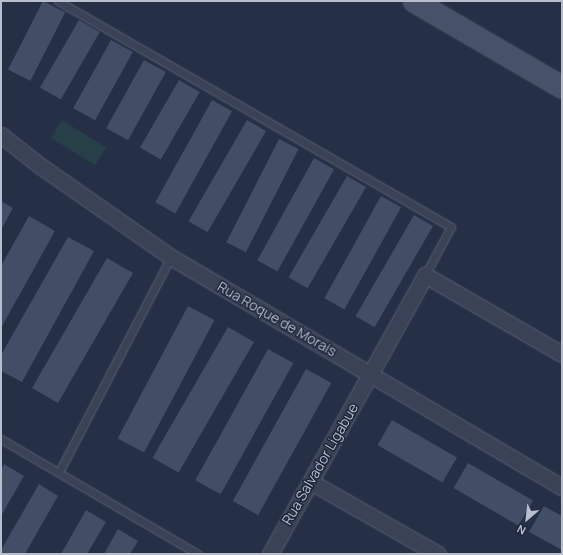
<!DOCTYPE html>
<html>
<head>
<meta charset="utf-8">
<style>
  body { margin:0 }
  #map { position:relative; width:563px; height:555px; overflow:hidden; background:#253046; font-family:Manrope,sans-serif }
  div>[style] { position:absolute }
  .green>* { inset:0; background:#274047; transform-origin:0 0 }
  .building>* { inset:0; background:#424d66; transform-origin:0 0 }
  .roads { filter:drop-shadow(0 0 1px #586072) drop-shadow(0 0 1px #586072) }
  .lane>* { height:7px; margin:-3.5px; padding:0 3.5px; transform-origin:3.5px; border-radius:3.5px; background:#3a4355 }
  .street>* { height:15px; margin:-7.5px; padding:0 7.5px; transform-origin:7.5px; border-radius:7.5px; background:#3a4355 }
  .secondary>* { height:21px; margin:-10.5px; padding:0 10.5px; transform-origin:10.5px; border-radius:10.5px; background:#475168 }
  span { translate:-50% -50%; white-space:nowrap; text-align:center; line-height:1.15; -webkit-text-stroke:3px #1e273b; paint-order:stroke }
  .street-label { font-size:14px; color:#b7bece }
  .frame { position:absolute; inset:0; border:2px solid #b7bece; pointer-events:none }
  .north { position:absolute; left:507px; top:499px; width:40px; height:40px; -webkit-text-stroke:3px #1e273b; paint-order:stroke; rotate:208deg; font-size:11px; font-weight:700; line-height:16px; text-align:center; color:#b7bece }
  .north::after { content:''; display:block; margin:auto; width:14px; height:18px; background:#b7bece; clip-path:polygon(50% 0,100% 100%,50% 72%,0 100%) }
</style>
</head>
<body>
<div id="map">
  <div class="green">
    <div style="left:62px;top:120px;width:52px;height:21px;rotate:32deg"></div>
  </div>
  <div class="building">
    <div style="left:43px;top:1px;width:25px;height:77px;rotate:27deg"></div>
    <div style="left:79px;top:20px;width:24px;height:78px;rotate:30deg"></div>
    <div style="left:111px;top:40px;width:25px;height:78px;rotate:29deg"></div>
    <div style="left:144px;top:60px;width:25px;height:78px;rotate:29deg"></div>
    <div style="left:179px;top:80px;width:24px;height:78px;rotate:30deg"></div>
    <div style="left:212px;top:100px;width:23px;height:117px;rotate:29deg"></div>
    <div style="left:247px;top:120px;width:22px;height:117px;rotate:30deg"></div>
    <div style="left:279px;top:139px;width:22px;height:116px;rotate:27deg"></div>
    <div style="left:314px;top:158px;width:23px;height:117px;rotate:29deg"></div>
    <div style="left:347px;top:176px;width:22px;height:117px;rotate:30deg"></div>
    <div style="left:381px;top:196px;width:23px;height:117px;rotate:29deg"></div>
    <div style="clip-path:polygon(1px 201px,13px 208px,1px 230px)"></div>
    <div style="left:414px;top:215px;width:22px;height:117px;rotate:30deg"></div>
    <div style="clip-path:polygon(29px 216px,55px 231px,1px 328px,1px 266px)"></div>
    <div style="clip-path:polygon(68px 237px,94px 251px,22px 382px,1px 371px,1px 355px)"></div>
    <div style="left:107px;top:258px;width:30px;height:150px;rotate:30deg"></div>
    <div style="left:188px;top:306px;width:30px;height:150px;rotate:28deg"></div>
    <div style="left:228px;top:327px;width:30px;height:151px;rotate:30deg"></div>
    <div style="left:268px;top:349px;width:29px;height:150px;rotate:29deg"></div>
    <div style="left:306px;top:369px;width:29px;height:151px;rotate:29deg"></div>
    <div style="left:392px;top:420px;width:75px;height:29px;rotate:30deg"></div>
    <div style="left:468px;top:463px;width:75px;height:29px;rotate:30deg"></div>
    <div style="clip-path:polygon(4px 464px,24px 476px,1px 516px,1px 470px)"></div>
    <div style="clip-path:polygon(39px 484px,58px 496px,25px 554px,1px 554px,1px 550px)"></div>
    <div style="clip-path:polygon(544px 506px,562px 516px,562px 550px,529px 532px)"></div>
    <div style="clip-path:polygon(86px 510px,106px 522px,87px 554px,61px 554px)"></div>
    <div style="clip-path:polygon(118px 529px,138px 541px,130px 554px,104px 554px)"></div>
  </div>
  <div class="roads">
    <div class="lane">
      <div style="left:58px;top:1px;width:453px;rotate:29.9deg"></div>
      <div style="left:451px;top:227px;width:55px;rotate:118.4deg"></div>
      <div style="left:1px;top:439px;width:228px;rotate:30.3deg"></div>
      <div style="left:59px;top:472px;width:242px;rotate:-62.5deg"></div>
    </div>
    <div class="street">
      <div style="left:1px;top:135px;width:48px;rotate:38.3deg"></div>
      <div style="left:39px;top:165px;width:161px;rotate:34.9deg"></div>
      <div style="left:171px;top:257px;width:454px;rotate:30.5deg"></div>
      <div style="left:311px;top:482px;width:146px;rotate:29.6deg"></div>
      <div style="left:270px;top:554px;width:319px;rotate:-60.9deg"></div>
      <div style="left:425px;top:275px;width:158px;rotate:30deg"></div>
    </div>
    <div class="secondary">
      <div style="left:414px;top:1px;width:171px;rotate:30.2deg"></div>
    </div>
  </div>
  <div class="street-label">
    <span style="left:277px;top:319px;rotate:30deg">Rua Roque de Morais</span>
    <span style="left:320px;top:464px;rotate:-60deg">Rua Salvador Ligabue</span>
  </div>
  <div class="frame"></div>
  <div class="north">N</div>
</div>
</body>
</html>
